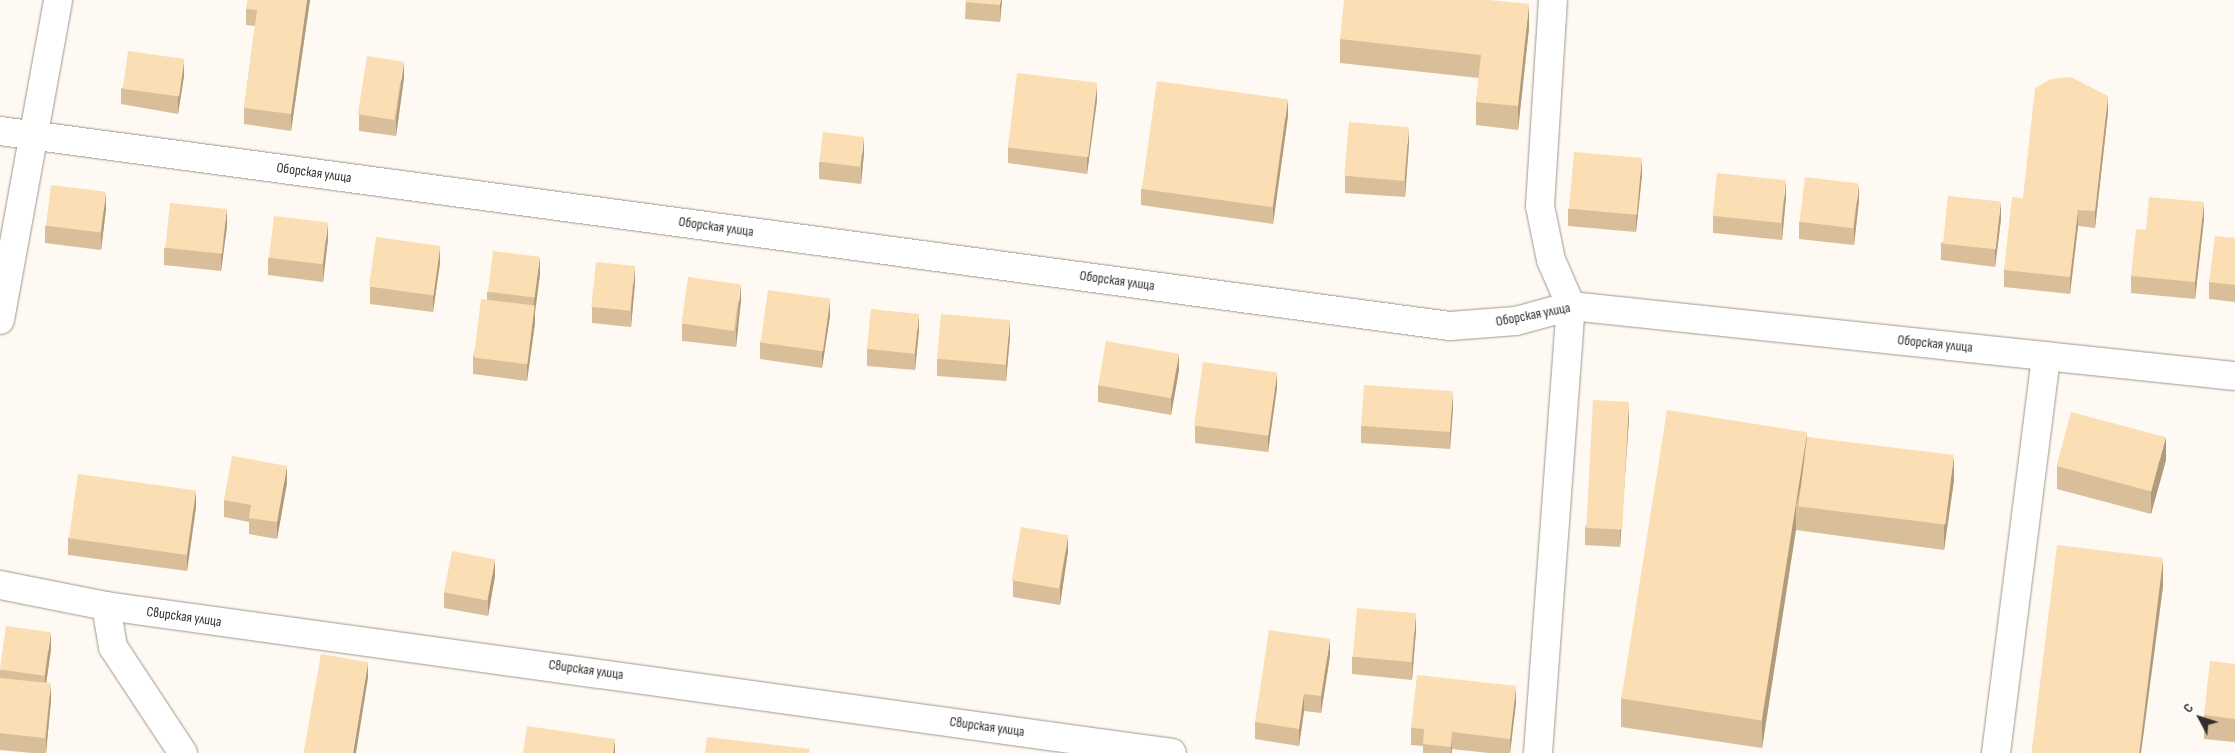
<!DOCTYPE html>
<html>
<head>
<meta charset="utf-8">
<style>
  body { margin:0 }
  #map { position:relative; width:2235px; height:753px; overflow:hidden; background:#fef9f2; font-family:"Sofia Sans Condensed",sans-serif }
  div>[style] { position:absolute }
  .roads { filter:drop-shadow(0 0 1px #9f978c) drop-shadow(0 0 1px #9f978c) }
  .minor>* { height:28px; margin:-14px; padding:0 14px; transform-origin:14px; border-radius:14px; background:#fff }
  .wall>* { inset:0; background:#d8bf9a }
  .shaded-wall>* { inset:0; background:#b09b7d }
  .building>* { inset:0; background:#fbdeb3; transform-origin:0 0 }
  span { translate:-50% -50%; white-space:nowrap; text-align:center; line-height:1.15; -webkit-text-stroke:5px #fff; paint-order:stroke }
  .street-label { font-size:14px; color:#33302c }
  .north { position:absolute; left:2175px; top:693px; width:50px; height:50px; -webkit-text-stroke:4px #fff; paint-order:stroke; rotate:310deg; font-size:14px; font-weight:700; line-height:20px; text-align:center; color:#33302c }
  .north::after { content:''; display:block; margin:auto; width:18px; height:22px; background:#33302c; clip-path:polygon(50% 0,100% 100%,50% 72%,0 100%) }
</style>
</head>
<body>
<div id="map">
  <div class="roads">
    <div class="minor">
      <div style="left:0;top:131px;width:1463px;rotate:7.66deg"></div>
      <div style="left:1450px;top:326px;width:66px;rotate:-4.3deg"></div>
      <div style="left:1516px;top:321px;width:57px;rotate:-15.3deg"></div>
      <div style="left:1571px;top:306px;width:668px;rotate:6.02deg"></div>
      <div style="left:0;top:320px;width:325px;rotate:-79.7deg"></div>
      <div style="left:0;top:585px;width:108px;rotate:11.2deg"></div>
      <div style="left:106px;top:606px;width:1076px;rotate:7.85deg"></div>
      <div style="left:106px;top:606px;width:42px;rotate:80.3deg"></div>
      <div style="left:113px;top:647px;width:127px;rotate:56.6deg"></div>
      <div style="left:1538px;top:753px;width:448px;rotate:-85.8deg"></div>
      <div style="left:1571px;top:306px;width:50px;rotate:-113.5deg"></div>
      <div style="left:1551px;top:260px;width:55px;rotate:-101.5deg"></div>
      <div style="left:1540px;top:206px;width:206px;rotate:-86.4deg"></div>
      <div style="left:1996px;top:753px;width:400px;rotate:-82.8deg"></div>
    </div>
  </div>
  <div class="wall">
    <div style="clip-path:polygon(248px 0,310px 0,291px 131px,244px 124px,244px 108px,255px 26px,246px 25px,246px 9px)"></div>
    <div style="clip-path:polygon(966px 0,1002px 0,1000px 22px,965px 19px)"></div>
    <div style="clip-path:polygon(1529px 28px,1518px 130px,1476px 125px,1476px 102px,1479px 78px,1340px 63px,1340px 39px)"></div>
    <div style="clip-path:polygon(184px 76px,178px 114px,121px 104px,121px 88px)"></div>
    <div style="clip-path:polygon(404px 78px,396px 136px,359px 131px,359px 114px)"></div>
    <div style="clip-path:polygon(1097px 100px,1087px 174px,1008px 163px,1008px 147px)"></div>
    <div style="clip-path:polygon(2108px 112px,2095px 228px,2078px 226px,2070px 294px,2004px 287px,2004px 270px,2023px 198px)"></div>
    <div style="clip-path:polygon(1288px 116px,1273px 224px,1141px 205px,1141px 189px)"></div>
    <div style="clip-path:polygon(1409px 143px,1405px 197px,1345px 193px,1345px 176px)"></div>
    <div style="clip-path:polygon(864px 153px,861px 184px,819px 179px,819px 162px)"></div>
    <div style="clip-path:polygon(1642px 175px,1636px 232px,1568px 226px,1568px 209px)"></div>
    <div style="clip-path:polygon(1786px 197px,1782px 240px,1713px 233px,1713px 216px)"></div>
    <div style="clip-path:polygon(1859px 200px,1854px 245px,1799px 239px,1799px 222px)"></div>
    <div style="clip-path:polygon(106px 209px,101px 250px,45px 243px,45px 226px)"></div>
    <div style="clip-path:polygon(2001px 219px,1995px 267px,1941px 260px,1941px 243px)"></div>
    <div style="clip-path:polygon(2204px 219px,2195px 299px,2131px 293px,2131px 276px,2146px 230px)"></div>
    <div style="clip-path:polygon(227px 226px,221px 271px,164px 265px,164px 248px)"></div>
    <div style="clip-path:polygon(2235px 238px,2235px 302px,2209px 299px,2209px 282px)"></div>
    <div style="clip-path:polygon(328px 239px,323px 282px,268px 275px,268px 258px)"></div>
    <div style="clip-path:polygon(440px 263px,433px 312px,370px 304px,370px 287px)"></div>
    <div style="clip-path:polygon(540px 274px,535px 312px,535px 323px,527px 381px,473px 374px,473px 357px,487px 300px,487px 292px)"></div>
    <div style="clip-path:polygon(635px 283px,631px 327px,592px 323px,592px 307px)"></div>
    <div style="clip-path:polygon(741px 300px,736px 347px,682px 341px,682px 324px)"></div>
    <div style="clip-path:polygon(830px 316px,822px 368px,760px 359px,760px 342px)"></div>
    <div style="clip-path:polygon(919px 330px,915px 370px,867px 366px,867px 349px)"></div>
    <div style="clip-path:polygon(1010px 336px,1006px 381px,937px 376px,937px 359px)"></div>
    <div style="clip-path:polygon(1179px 370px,1171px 415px,1098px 402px,1098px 385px)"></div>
    <div style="clip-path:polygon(1277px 388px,1268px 452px,1195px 443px,1195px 426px)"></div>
    <div style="clip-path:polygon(1453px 408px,1450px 449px,1361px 443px,1361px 426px)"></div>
    <div style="clip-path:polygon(1629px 419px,1620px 547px,1585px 545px,1585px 528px)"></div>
    <div style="clip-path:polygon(1807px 437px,1954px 480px,1944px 550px,1796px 530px,1762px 748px,1621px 727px,1621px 698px)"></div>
    <div style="clip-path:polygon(2166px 460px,2151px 514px,2057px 489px,2057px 466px)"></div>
    <div style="clip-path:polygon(287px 483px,277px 539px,249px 534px,249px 522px,224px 517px,224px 500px)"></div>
    <div style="clip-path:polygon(196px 507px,187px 571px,68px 555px,68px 538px)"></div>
    <div style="clip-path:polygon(1068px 551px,1060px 605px,1013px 597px,1013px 580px)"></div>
    <div style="clip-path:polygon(495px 576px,488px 616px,444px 608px,444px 592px)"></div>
    <div style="clip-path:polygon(1416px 630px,1412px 680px,1352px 674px,1352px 657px)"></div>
    <div style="clip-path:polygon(51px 649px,46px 683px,51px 700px,46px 753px,32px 753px,0 750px,0 670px)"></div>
    <div style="clip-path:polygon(1330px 656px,1321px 713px,1304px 711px,1299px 746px,1255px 739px,1255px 722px)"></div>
    <div style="clip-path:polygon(2235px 664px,2235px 742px,2204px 739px,2204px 715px)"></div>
    <div style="clip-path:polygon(1516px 703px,1510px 753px,1489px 753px,1452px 749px,1452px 753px,1423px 753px,1423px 746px,1411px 745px,1411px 728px)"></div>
  </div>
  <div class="shaded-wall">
    <div style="clip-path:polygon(307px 0,310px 0,291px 131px,291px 114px)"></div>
    <div style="clip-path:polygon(1001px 0,1002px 0,1000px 22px,1000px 5px)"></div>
    <div style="clip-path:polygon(1529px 4px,1529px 28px,1518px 130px,1518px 106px)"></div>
    <div style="clip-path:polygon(184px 59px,184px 76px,178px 114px,178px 97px)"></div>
    <div style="clip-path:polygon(404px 62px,404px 78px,396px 136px,396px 119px)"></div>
    <div style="clip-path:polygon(1097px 83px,1097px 100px,1087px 174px,1087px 157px)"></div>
    <div style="clip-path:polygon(2108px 96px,2108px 112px,2095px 228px,2095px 211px)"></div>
    <div style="clip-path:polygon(1288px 99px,1288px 116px,1273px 224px,1273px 207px)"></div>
    <div style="clip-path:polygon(1409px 127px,1409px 143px,1405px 197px,1405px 180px)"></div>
    <div style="clip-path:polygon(864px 137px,864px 153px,861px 184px,861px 167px)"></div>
    <div style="clip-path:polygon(1642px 158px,1642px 175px,1636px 232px,1636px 215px)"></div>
    <div style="clip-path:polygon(1786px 180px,1786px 197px,1782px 240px,1782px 223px)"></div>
    <div style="clip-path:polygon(1859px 184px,1859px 200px,1854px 245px,1854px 228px)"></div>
    <div style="clip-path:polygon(106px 192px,106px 209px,101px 250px,101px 234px)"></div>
    <div style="clip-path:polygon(2001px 202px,2001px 219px,1995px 267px,1995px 250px)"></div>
    <div style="clip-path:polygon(2204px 202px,2204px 219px,2195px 299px,2195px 282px)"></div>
    <div style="clip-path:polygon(227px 209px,227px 226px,221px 271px,221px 254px)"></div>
    <div style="clip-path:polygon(2078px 210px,2078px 226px,2070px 294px,2070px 277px)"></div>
    <div style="clip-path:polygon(328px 223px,328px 239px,323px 282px,323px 266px)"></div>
    <div style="clip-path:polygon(440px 246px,440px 263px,433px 312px,433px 296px)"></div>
    <div style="clip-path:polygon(540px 257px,540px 274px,535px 312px,535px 323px,527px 381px,527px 364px,534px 310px,534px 299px)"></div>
    <div style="clip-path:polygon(635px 266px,635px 283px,631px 327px,631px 310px)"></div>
    <div style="clip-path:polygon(741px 284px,741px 300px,736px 347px,736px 330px)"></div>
    <div style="clip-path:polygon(830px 299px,830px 316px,822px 368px,822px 351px)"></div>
    <div style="clip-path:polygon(919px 314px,919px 330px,915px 370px,915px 353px)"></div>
    <div style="clip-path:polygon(1010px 320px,1010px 336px,1006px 381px,1006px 364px)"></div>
    <div style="clip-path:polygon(1179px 354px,1179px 370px,1171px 415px,1171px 398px)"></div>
    <div style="clip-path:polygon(1277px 372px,1277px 388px,1268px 452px,1268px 436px)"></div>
    <div style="clip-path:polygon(1453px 391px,1453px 408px,1450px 449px,1450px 432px)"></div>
    <div style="clip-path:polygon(1629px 402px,1629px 419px,1620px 547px,1620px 530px)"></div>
    <div style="clip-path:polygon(1807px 431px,1807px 460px,1796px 506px,1796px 529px,1762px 748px,1762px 720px)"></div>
    <div style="clip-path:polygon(2166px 437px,2166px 460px,2151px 514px,2151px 491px)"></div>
    <div style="clip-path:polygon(1954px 456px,1954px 480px,1944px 550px,1944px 526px)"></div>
    <div style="clip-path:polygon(287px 466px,287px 483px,277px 539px,277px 522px)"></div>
    <div style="clip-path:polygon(196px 490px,196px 507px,187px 571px,187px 555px)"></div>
    <div style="clip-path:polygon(1068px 535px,1068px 551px,1060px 605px,1060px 588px)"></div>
    <div style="clip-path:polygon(2163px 558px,2163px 587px,2141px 753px,2137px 753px)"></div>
    <div style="clip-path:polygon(495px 559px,495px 576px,488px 616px,488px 599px)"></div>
    <div style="clip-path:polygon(1416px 613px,1416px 630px,1412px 680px,1412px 663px)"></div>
    <div style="clip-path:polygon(51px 632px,51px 649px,45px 692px,45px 676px)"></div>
    <div style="clip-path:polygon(1330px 639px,1330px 656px,1321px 713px,1321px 696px)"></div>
    <div style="clip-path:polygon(368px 662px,368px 678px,356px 753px,353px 753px)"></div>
    <div style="clip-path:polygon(51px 683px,51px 700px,46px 753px,46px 737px)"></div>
    <div style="clip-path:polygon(1516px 686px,1516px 703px,1510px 753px,1510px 739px)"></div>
    <div style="clip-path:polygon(1304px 694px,1304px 711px,1299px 746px,1299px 729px)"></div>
    <div style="clip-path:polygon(1452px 732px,1452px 753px,1451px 753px)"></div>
    <div style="clip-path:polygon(615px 739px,615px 753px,613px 753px)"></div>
  </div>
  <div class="building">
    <div style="clip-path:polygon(248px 0,307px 0,291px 114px,244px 108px,257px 10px,246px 9px)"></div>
    <div style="clip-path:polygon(966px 0,1001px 0,1000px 5px,965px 2px)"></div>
    <div style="clip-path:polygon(1344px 0,1489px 0,1529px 4px,1518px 106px,1476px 102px,1481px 55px,1340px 39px)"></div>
    <div style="left:128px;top:51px;width:57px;height:38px;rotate:8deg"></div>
    <div style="left:367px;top:56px;width:37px;height:59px;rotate:9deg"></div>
    <div style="left:1017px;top:73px;width:81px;height:75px;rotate:7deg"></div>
    <div style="clip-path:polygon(2071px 77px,2108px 96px,2095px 211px,2078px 210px,2070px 277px,2004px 270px,2012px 197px,2023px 198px,2035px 88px,2051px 79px)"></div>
    <div style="left:1157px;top:81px;width:132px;height:109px;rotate:8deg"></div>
    <div style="left:1349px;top:122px;width:60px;height:54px;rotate:5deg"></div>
    <div style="left:823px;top:132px;width:41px;height:30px;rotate:7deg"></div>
    <div style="left:1574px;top:152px;width:68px;height:57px;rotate:5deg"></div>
    <div style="left:1717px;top:173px;width:69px;height:43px;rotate:6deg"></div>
    <div style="left:1805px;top:177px;width:54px;height:45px;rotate:7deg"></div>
    <div style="left:51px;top:185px;width:55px;height:41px;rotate:7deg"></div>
    <div style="left:1948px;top:196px;width:53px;height:48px;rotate:6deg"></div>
    <div style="clip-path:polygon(2149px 197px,2204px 202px,2195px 282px,2131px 276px,2136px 229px,2146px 230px)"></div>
    <div style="left:170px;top:203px;width:57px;height:45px;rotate:6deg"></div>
    <div style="left:274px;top:216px;width:54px;height:42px;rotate:7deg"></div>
    <div style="clip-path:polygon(2215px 236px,2235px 238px,2235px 285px,2209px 282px)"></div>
    <div style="left:376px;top:237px;width:65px;height:50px;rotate:8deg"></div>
    <div style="left:493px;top:251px;width:47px;height:41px;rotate:7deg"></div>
    <div style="left:596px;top:262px;width:39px;height:45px;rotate:6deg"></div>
    <div style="left:688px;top:277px;width:53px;height:47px;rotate:8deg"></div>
    <div style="left:768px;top:290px;width:63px;height:53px;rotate:8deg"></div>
    <div style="left:481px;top:299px;width:54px;height:59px;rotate:7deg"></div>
    <div style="left:871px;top:309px;width:48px;height:40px;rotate:6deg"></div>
    <div style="left:941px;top:314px;width:69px;height:45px;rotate:5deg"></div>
    <div style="left:1106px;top:341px;width:74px;height:45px;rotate:10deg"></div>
    <div style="left:1203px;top:362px;width:75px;height:64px;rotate:8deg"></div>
    <div style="left:1364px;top:385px;width:89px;height:41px;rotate:4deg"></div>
    <div style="left:1593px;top:400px;width:36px;height:128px;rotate:3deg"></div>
    <div style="left:1667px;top:410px;width:142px;height:292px;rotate:9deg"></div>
    <div style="left:2071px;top:412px;width:98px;height:56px;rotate:15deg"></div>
    <div style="left:1807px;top:437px;width:148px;height:70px;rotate:7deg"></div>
    <div style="clip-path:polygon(232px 456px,287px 466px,277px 522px,249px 518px,251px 505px,224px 500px)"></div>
    <div style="left:78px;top:474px;width:119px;height:65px;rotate:8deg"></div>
    <div style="left:1021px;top:527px;width:48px;height:54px;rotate:10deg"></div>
    <div style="left:2057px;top:545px;width:107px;height:210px;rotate:7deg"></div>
    <div style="left:452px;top:551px;width:44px;height:42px;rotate:11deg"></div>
    <div style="left:1357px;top:608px;width:59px;height:49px;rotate:5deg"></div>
    <div style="left:6px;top:626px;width:45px;height:44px;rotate:8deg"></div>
    <div style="clip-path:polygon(1269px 630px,1330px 639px,1321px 696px,1304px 694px,1299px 729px,1255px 722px)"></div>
    <div style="left:321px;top:654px;width:48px;height:100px;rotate:10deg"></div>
    <div style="clip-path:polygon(2210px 661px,2235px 664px,2235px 719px,2204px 715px)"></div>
    <div style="clip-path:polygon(1417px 675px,1516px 686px,1510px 739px,1452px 732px,1451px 747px,1423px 744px,1424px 729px,1411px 728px)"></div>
    <div style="left:0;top:678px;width:51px;height:55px;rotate:6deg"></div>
    <div style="clip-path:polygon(527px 726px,615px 739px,613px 753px,523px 753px)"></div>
    <div style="clip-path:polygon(707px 737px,810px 749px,809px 753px,705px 753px)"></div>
  </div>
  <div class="street-label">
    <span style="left:314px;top:173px;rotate:8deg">Оборская улица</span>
    <span style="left:716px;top:227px;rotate:8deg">Оборская улица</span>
    <span style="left:1117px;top:281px;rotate:8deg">Оборская улица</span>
    <span style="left:1533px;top:315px;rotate:-11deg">Оборская улица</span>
    <span style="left:1935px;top:344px;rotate:6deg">Оборская улица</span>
    <span style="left:184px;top:617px;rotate:8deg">Свирская улица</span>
    <span style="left:586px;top:670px;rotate:8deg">Свирская улица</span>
    <span style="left:987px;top:727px;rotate:8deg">Свирская улица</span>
  </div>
  <div class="north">С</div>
</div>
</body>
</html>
